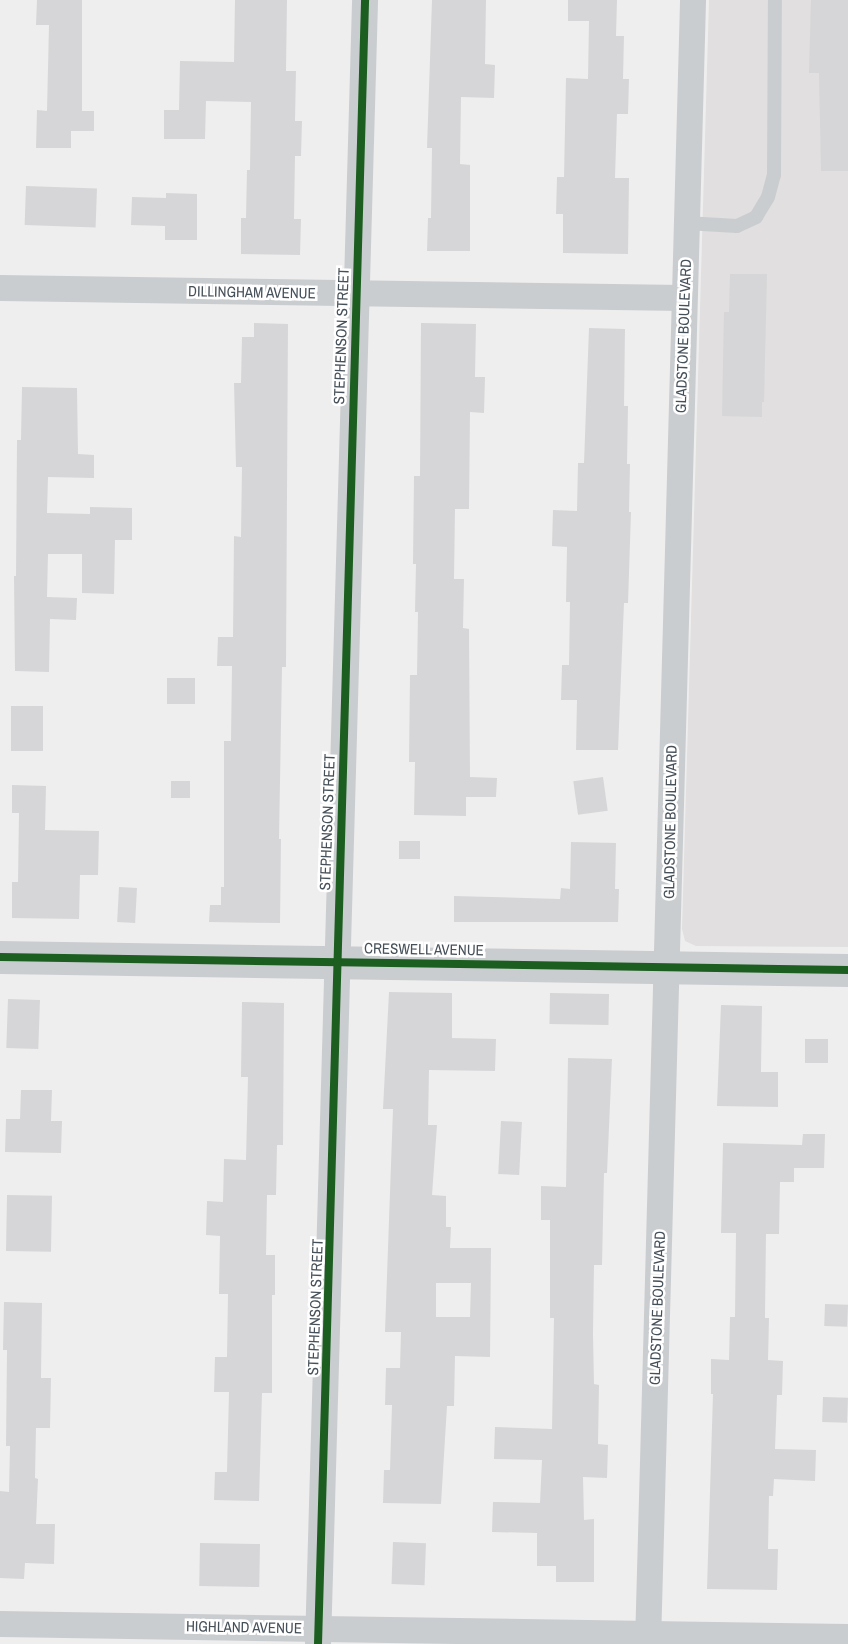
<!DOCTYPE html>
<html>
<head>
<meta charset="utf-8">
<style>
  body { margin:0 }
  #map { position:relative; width:848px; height:1644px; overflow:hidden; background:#efeeee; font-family:"Archivo Narrow",sans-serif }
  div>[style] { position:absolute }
  .education>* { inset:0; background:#e1dfdf }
  .building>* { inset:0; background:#d6d6d8; transform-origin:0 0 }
  .lane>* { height:14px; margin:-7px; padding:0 7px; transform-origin:7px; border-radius:7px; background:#cacdcf }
  .street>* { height:26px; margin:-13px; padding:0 13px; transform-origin:13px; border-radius:13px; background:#cacdcf }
  .secondary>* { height:33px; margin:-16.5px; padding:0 16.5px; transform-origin:16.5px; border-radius:16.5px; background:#cacdd0 }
  .cycleway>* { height:8px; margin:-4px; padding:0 4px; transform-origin:4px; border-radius:4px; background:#1b5e20 }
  span { translate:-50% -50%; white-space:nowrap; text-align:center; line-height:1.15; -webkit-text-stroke:5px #fff; paint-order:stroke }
  .street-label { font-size:15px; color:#465059 }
</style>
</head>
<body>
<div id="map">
  <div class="education">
    <div style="clip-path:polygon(709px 0,848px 0,848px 947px,696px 946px,685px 941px,682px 929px)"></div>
  </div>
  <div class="building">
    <div style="clip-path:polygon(37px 0,82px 0,82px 111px,94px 111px,94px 131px,71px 131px,71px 148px,36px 148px,37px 110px,47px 111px,49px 25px,36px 25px)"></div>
    <div style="clip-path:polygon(235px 0,287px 0,286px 71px,296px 71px,295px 121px,302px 121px,301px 156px,295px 156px,294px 219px,301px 219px,300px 255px,241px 254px,241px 218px,246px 218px,247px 170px,250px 170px,251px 102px,206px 101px,205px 139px,164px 139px,164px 110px,179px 110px,180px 61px,234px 62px)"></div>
    <div style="clip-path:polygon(432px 0,486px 0,485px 64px,495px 65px,494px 98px,461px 97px,460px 164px,470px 165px,470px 251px,427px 251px,428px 218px,431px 218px,432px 148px,427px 148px)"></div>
    <div style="clip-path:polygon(568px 0,617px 0,616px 36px,624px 36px,623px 79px,629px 79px,628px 114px,617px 114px,615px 178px,629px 178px,628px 254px,563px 253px,563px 214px,556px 214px,557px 177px,564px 177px,566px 78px,588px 79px,589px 21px,568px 21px)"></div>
    <div style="clip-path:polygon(811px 0,848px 0,848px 171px,821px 171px,819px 73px,809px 73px)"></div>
    <div style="left:26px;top:186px;width:71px;height:39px;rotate:2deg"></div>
    <div style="clip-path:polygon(166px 193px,197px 194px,197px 240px,165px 240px,165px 226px,131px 225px,132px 197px,166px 198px)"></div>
    <div style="clip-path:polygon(730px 274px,767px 274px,764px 402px,762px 402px,762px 417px,722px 416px,724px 312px,729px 312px)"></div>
    <div style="clip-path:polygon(254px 323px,288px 324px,286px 667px,282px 667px,279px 839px,281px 839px,280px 923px,209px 922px,210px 905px,221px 905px,221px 887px,224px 887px,224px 741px,231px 741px,232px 666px,217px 666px,218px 637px,233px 637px,234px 536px,241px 537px,242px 467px,236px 467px,234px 383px,241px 383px,242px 337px,254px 337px)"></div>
    <div style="clip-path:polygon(421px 323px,476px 324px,475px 377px,485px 377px,484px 413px,470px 412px,469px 509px,455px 509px,454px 579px,464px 579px,463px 628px,469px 629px,470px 777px,497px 778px,496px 797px,466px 797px,466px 816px,414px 815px,415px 762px,409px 762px,410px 675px,417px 675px,418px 612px,415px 612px,416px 564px,413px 564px,414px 476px,420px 476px)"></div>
    <div style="clip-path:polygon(589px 328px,625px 329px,624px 406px,628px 406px,627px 464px,630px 464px,629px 512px,631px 512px,628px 603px,624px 603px,618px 750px,576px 750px,577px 700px,561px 700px,562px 665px,569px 665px,570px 602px,566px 602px,567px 547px,552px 546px,553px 510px,577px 511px,578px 463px,584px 463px)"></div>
    <div style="clip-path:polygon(22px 387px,77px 388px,78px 454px,94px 455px,94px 478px,48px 477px,47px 513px,90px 514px,90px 507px,132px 508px,132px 540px,115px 540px,114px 594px,82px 593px,82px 554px,48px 554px,47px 597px,77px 598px,76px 620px,50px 619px,49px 672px,15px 671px,14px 576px,16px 576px,17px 440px,21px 440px)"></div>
    <div style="left:167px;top:678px;width:28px;height:26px"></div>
    <div style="left:11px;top:706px;width:32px;height:45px"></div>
    <div style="left:603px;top:777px;width:34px;height:30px;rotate:82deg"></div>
    <div style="left:171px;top:781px;width:19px;height:17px"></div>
    <div style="clip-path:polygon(12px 785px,46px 786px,45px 830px,99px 831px,98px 875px,80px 875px,79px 919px,12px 918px,12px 882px,18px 882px,19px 813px,12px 813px)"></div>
    <div style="left:399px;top:841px;width:21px;height:18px"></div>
    <div style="clip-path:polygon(571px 842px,616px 843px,615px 889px,619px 889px,618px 922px,454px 922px,454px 896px,560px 899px,561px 888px,570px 889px)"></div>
    <div style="left:119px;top:887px;width:18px;height:35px;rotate:3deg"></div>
    <div style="clip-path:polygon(evenodd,389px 992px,452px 993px,452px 1038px,496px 1039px,495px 1071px,429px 1070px,428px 1125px,437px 1125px,432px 1195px,446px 1196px,446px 1227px,451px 1227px,450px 1248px,491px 1248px,490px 1357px,455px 1356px,454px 1406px,447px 1406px,441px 1504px,383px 1503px,384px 1470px,390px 1470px,392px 1405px,385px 1405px,386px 1368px,400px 1368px,401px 1332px,385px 1332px,393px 1109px,383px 1109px,389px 992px,436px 1283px,471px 1283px,470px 1317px,436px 1317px,436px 1283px)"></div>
    <div style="left:550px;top:993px;width:59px;height:31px;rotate:1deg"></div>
    <div style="left:8px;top:999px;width:32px;height:49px;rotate:2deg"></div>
    <div style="clip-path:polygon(242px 1002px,284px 1003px,283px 1145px,277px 1145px,276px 1195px,267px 1195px,266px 1255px,275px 1255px,275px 1295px,272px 1295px,272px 1393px,262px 1393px,259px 1501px,214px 1500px,215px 1472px,227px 1472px,229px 1392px,214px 1392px,215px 1357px,227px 1357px,228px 1294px,219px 1294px,220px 1236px,206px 1235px,207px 1201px,223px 1202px,224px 1159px,246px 1160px,248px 1077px,241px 1077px)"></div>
    <div style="clip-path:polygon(721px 1005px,762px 1006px,761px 1072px,778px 1072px,778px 1107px,717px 1106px)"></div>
    <div style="left:805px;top:1039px;width:23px;height:24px"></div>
    <div style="clip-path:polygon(568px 1058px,612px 1059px,607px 1173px,604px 1173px,602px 1265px,594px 1265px,593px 1334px,594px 1384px,599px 1385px,598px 1444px,608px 1445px,607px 1478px,583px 1477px,584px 1520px,594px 1519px,594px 1582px,556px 1582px,556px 1566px,537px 1566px,537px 1533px,492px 1532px,493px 1502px,540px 1503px,542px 1460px,494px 1459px,495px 1427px,552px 1429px,554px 1318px,550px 1318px,550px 1220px,541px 1220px,541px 1186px,566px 1187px)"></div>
    <div style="clip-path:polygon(21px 1090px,52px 1090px,51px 1121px,62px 1121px,61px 1153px,5px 1152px,6px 1119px,20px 1119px)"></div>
    <div style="left:501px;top:1121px;width:21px;height:53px;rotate:3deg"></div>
    <div style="clip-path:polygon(803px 1134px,825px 1134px,824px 1168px,794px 1168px,794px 1182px,780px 1182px,779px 1234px,766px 1234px,765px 1318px,769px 1318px,768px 1360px,783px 1361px,782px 1395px,777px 1395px,775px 1449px,816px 1450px,815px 1481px,774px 1479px,773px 1496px,769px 1496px,768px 1549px,778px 1549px,777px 1590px,707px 1589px,713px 1394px,711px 1394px,711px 1359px,729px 1360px,730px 1317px,735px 1317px,736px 1233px,721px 1233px,723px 1143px,802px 1145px)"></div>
    <div style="left:7px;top:1195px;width:45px;height:56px;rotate:1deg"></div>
    <div style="clip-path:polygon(4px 1302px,42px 1303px,41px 1378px,51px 1378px,50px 1428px,36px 1428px,35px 1478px,38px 1479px,36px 1524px,55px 1524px,54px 1564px,25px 1563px,24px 1579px,0 1578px,0 1491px,9px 1492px,10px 1446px,6px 1446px,7px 1350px,3px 1350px)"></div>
    <div style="left:825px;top:1304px;width:23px;height:22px;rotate:2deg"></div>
    <div style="left:823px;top:1397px;width:25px;height:25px;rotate:2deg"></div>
    <div style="left:393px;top:1542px;width:33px;height:42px;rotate:2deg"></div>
    <div style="left:200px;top:1543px;width:60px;height:43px;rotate:1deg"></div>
  </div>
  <div class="lane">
    <div style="left:686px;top:223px;width:51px;rotate:3.4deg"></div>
    <div style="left:737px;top:226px;width:21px;rotate:-25deg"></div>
    <div style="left:756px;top:217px;width:23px;rotate:-59deg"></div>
    <div style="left:768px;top:197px;width:23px;rotate:-75deg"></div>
    <div style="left:774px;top:175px;width:175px;rotate:-89.7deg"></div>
  </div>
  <div class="street">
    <div style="left:0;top:288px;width:683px;rotate:0.84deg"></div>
    <div style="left:0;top:1624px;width:848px;rotate:0.88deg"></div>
    <div style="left:318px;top:1644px;width:1645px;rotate:-88.36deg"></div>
    <div style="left:648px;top:1644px;width:1645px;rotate:-88.43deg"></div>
  </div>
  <div class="secondary">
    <div style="left:0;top:957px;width:848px;rotate:0.88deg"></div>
  </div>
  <div class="cycleway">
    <div style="left:0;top:957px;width:848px;rotate:0.88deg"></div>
    <div style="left:318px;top:1644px;width:1645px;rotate:-88.36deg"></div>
  </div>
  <div class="street-label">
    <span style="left:252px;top:292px;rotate:1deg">DILLINGHAM AVENUE</span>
    <span style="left:341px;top:336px;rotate:-88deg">STEPHENSON STREET</span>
    <span style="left:683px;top:336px;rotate:-88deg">GLADSTONE BOULEVARD</span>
    <span style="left:327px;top:822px;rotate:-88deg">STEPHENSON STREET</span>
    <span style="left:670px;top:822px;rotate:-89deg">GLADSTONE BOULEVARD</span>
    <span style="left:424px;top:949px;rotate:1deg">CRESWELL AVENUE</span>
    <span style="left:315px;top:1307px;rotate:-88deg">STEPHENSON STREET</span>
    <span style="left:657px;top:1308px;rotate:-88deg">GLADSTONE BOULEVARD</span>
    <span style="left:244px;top:1627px;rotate:1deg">HIGHLAND AVENUE</span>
  </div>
</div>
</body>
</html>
